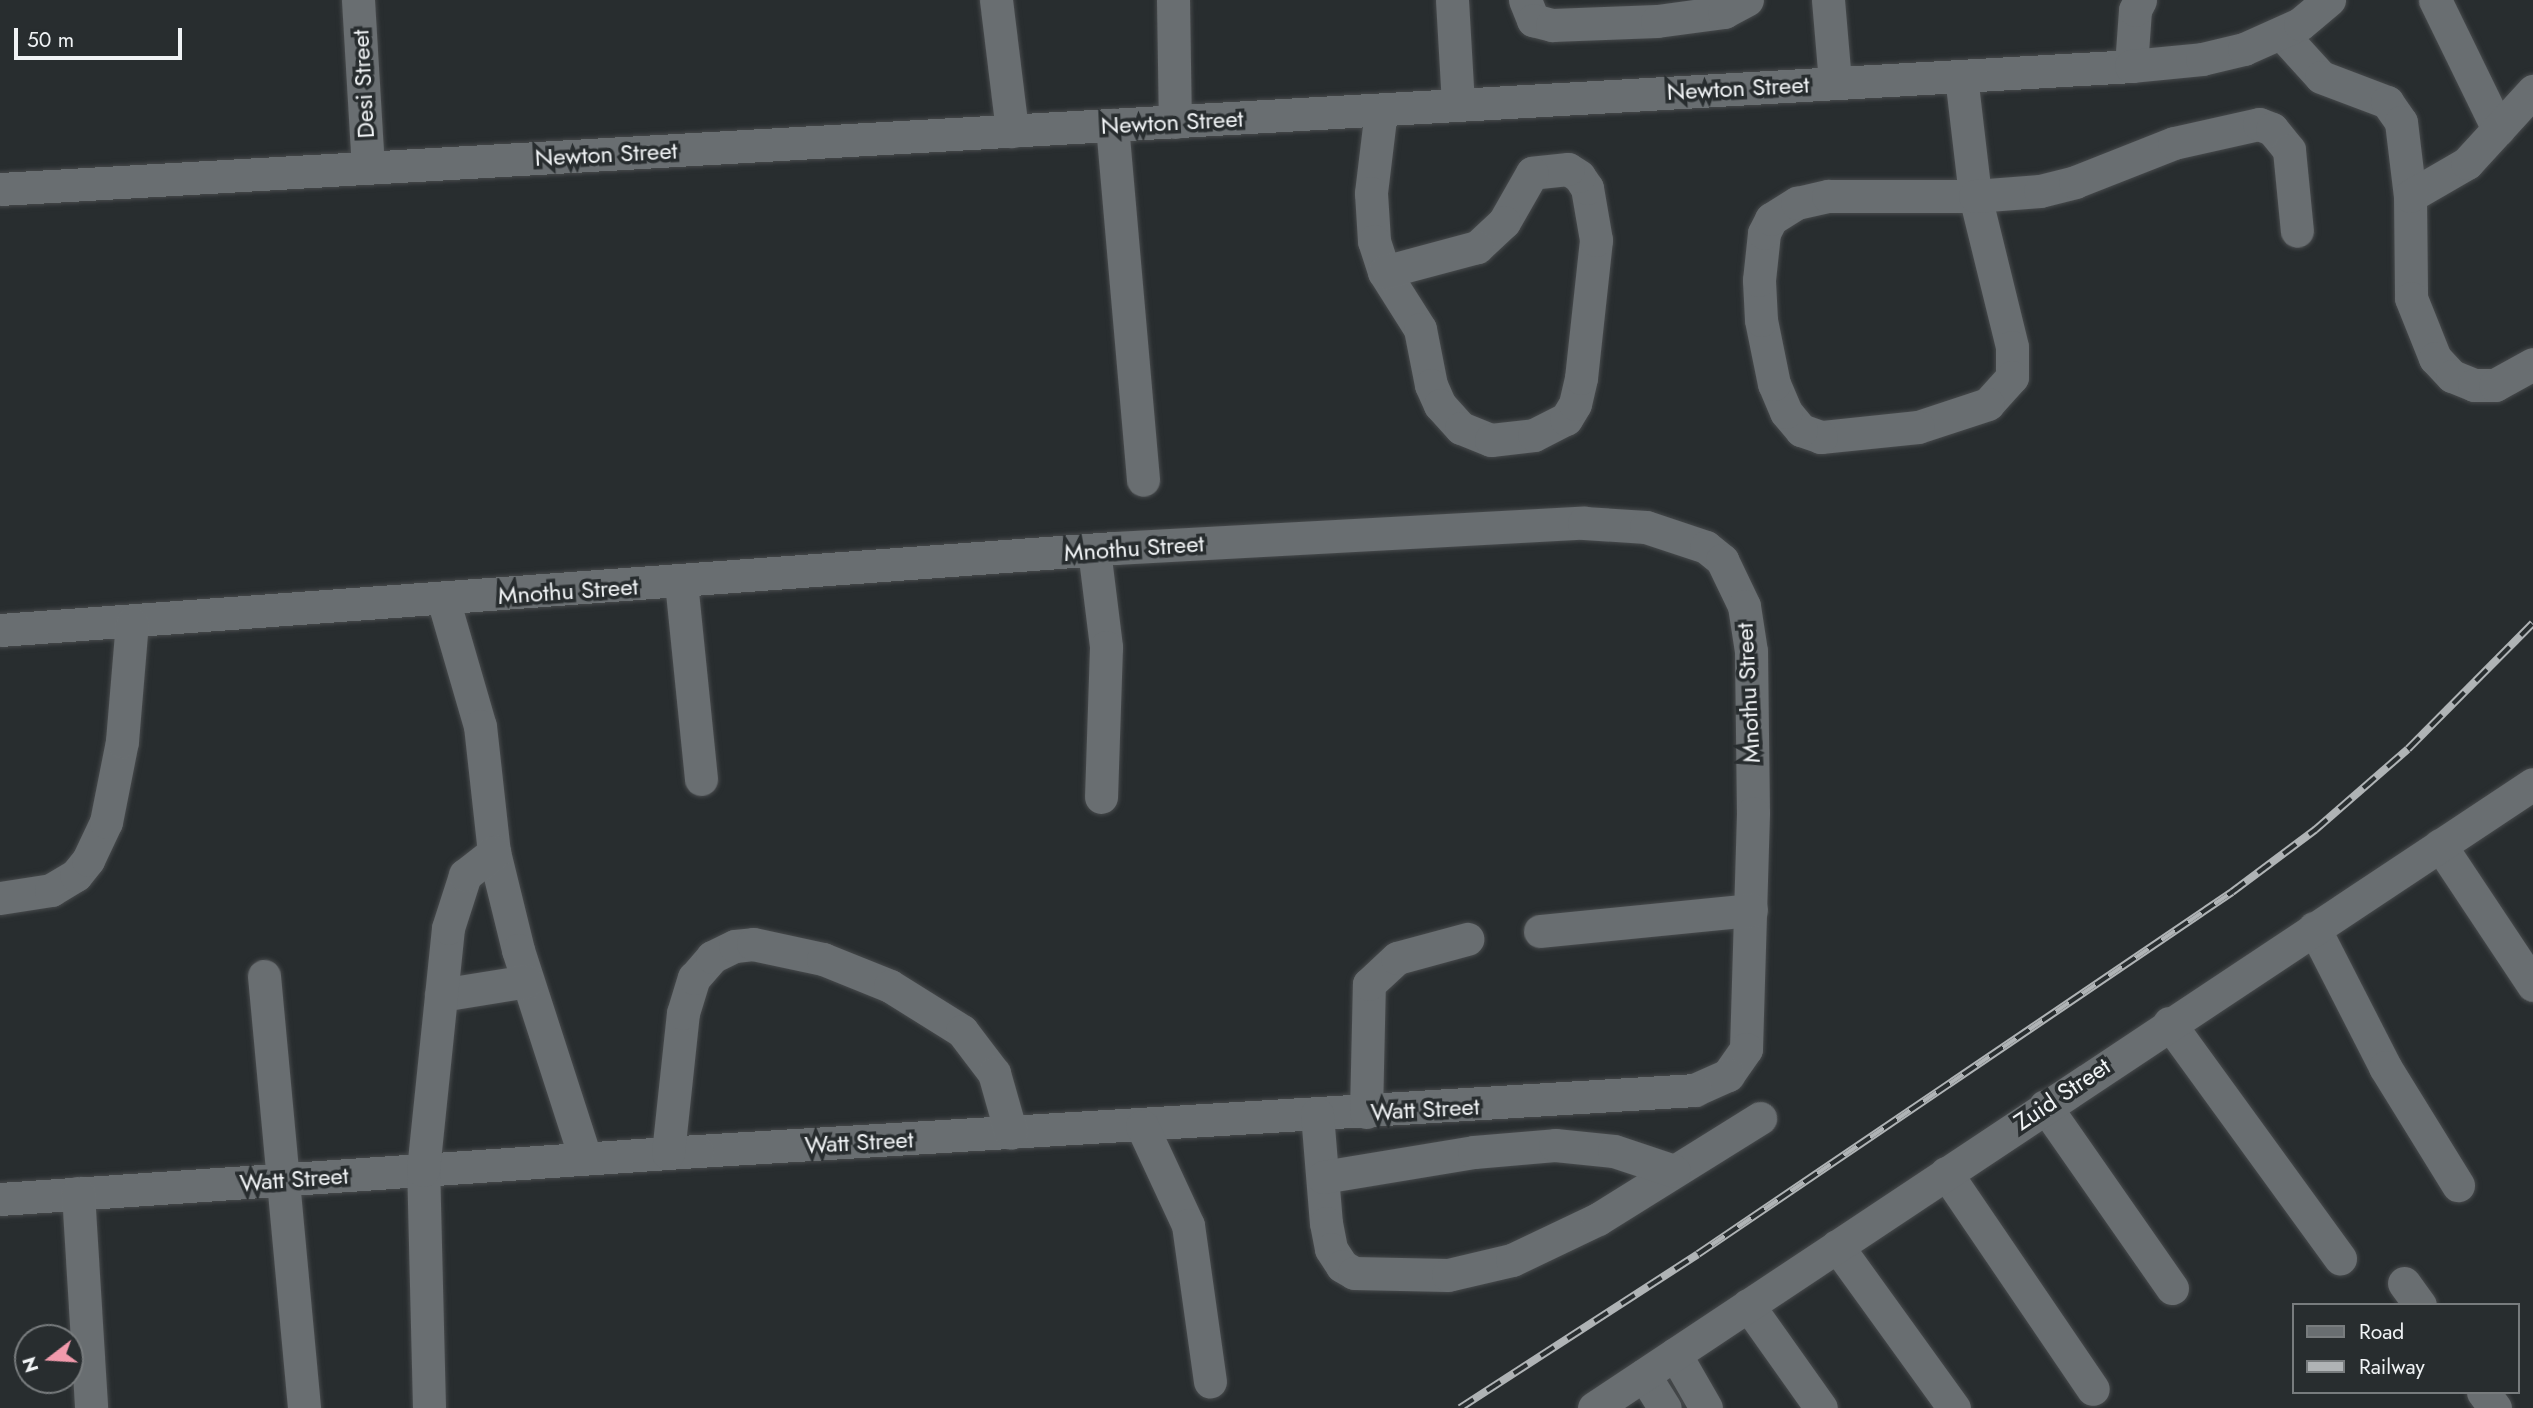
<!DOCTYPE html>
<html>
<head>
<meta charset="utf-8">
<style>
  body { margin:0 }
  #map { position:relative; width:2533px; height:1408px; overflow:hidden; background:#282d2f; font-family:Jost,sans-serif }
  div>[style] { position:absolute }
  .roads { filter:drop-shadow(0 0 2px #474a4c) drop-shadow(0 0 2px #474a4c) }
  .minor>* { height:33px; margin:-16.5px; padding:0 16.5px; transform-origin:16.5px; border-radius:16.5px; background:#696e71 }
  .rail>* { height:8px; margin-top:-4px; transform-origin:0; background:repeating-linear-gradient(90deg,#282d2f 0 16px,#afb3b5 0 32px); box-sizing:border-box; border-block:2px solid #afb3b5 }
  span { translate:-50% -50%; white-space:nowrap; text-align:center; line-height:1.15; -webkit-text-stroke:7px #282d2f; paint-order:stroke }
  .street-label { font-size:24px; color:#f0f3f5 }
  .legend { position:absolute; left:2292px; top:1303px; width:228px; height:91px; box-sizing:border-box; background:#282d2f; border:2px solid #787c7e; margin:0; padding:9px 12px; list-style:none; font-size:21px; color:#f0f3f5 }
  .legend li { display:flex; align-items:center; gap:14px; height:35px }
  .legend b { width:35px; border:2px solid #787c7e }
  .north { position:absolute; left:14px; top:1324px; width:70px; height:70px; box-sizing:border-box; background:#282d2f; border:2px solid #787c7e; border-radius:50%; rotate:253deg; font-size:19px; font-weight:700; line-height:28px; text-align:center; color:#f0f3f5 }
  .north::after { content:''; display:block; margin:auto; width:24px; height:32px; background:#f29aac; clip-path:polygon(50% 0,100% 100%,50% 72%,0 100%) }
  .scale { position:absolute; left:14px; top:28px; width:168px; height:32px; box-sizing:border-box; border:4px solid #f0f3f5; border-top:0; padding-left:9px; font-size:21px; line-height:24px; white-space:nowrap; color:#f0f3f5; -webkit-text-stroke:5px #282d2f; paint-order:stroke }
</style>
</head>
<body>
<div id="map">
  <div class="roads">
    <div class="minor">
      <div style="left:358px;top:0;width:168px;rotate:86.6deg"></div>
      <div style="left:996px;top:0;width:132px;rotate:83deg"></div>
      <div style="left:1173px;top:0;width:122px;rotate:89.1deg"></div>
      <div style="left:1452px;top:0;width:105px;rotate:86.7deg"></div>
      <div style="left:1525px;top:0;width:22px;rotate:68deg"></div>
      <div style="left:1533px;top:20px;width:20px;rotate:15deg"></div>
      <div style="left:1552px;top:25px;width:105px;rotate:-2.2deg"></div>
      <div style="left:1657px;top:21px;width:68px;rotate:-7.7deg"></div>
      <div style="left:1724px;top:12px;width:26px;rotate:-28deg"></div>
      <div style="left:1828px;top:0;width:82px;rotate:85.1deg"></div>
      <div style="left:2435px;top:0;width:144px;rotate:64deg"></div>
      <div style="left:2281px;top:33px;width:59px;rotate:47.7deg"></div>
      <div style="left:2321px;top:77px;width:71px;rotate:20.7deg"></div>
      <div style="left:2387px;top:102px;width:24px;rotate:55deg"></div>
      <div style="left:2401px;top:122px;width:75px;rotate:83.1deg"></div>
      <div style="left:2410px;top:196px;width:102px;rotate:89.4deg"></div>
      <div style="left:2411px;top:298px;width:65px;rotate:68.2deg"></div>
      <div style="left:2435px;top:358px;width:25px;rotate:47deg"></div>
      <div style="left:2452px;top:376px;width:24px;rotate:22deg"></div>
      <div style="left:2474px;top:385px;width:21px"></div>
      <div style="left:2495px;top:385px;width:43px;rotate:-28.9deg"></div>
      <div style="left:2131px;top:66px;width:56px;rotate:-85.9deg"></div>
      <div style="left:2135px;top:10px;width:11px;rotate:-63deg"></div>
      <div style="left:1961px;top:76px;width:121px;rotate:83.3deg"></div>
      <div style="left:1975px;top:196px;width:155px;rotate:76.2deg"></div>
      <div style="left:2012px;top:347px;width:30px;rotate:90deg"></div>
      <div style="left:2012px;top:377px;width:36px;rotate:132deg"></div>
      <div style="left:1988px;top:404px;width:74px;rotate:161.8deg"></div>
      <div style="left:1918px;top:427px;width:98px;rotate:174.1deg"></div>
      <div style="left:1821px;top:437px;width:21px;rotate:-161deg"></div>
      <div style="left:1801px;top:430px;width:23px;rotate:-130deg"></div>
      <div style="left:1786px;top:412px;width:30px;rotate:-113deg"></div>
      <div style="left:1774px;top:384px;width:65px;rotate:-101.5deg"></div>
      <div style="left:1761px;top:320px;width:40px;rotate:-92.9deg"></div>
      <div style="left:1759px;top:280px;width:47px;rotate:-83.9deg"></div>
      <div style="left:1764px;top:233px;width:16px;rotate:-63deg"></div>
      <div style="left:1771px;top:219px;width:31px;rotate:-32deg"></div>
      <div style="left:1797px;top:203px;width:32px;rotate:-13deg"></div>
      <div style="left:1828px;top:196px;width:147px"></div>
      <div style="left:1975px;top:196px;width:65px;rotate:-4.4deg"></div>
      <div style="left:2040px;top:191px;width:36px;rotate:-14deg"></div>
      <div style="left:2075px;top:182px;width:106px;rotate:-21.5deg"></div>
      <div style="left:2174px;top:143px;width:87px;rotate:-12.6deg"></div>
      <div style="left:2259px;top:124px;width:14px;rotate:21deg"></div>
      <div style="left:2272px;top:129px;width:27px;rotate:51deg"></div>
      <div style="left:2289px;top:150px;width:81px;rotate:84.4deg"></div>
      <div style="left:1381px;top:110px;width:84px;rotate:96.9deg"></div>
      <div style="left:1371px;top:193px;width:48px;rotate:86.4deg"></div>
      <div style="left:1374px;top:241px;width:33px;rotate:72deg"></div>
      <div style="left:1384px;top:272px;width:67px;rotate:57.7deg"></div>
      <div style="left:1420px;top:329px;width:57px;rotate:78.9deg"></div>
      <div style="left:1431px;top:385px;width:22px;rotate:66deg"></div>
      <div style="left:1440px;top:405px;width:31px;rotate:48deg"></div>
      <div style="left:1461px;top:428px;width:32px;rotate:22deg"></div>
      <div style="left:1491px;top:440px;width:43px;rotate:-6.6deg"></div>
      <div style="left:1534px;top:435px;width:36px;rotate:-27deg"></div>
      <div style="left:1566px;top:419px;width:17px;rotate:-59deg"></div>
      <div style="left:1575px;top:404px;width:27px;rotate:-77deg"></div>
      <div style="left:1581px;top:378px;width:139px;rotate:-83.8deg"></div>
      <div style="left:1596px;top:240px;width:53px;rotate:-99.8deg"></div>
      <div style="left:1587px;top:188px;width:14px;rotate:-124deg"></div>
      <div style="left:1579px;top:176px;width:13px;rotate:-148deg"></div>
      <div style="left:1568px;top:169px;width:36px;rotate:174deg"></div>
      <div style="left:1532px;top:173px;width:56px;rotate:119.7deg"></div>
      <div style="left:1504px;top:222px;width:37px;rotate:137deg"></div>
      <div style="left:1477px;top:247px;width:96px;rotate:165deg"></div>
      <div style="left:1112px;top:125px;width:356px;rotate:85deg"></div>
      <div style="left:0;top:189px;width:2135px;rotate:-3.3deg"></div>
      <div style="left:2131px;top:66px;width:71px;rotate:-5.6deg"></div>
      <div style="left:2202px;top:59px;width:43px;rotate:-13.4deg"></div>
      <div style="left:2244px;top:49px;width:61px;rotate:-24.1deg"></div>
      <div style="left:2300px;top:24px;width:38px;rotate:-40deg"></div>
      <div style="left:2410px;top:196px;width:66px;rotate:-30.1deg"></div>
      <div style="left:2467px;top:163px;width:98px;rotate:-47.5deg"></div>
      <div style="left:1094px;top:550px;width:98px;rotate:82.9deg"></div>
      <div style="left:1106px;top:647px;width:150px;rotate:91.9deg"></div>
      <div style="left:681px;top:582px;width:198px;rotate:84.2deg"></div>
      <div style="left:443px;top:599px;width:132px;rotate:73.8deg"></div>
      <div style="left:480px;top:726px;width:127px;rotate:83.7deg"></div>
      <div style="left:494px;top:852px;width:101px;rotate:76.2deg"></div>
      <div style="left:518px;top:950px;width:219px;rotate:72.1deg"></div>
      <div style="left:0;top:630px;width:1118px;rotate:-4.21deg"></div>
      <div style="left:1115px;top:548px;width:470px;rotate:-3.1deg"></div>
      <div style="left:1584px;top:523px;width:62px;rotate:3.7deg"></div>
      <div style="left:1646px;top:527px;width:63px;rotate:18.4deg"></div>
      <div style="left:1706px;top:547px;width:21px;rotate:39deg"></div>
      <div style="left:1722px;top:560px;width:51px;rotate:64.4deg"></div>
      <div style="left:1744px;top:606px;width:46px;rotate:81.2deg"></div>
      <div style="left:1751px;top:651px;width:162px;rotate:89.3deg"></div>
      <div style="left:1753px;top:813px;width:236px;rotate:91.7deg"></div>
      <div style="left:1746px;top:1049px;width:32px;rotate:125deg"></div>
      <div style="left:1728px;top:1075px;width:36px;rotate:156deg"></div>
      <div style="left:1695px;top:1090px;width:1000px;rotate:176.5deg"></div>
      <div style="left:697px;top:1151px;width:699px;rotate:176.06deg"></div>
      <div style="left:2440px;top:845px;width:168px;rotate:56.4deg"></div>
      <div style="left:0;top:898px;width:52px;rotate:-8.9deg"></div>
      <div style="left:51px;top:890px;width:29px;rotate:-31deg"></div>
      <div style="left:76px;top:875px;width:19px;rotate:-51deg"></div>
      <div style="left:88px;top:860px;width:42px;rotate:-64.7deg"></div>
      <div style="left:106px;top:822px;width:83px;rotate:-78.8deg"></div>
      <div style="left:122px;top:741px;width:118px;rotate:-85.2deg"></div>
      <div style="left:2314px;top:928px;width:156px;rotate:62.9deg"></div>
      <div style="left:2385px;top:1067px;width:139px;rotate:58.3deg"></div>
      <div style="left:1540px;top:931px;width:212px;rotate:-5.7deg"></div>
      <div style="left:264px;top:976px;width:434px;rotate:84.7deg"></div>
      <div style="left:441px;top:995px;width:87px;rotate:-9.2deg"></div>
      <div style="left:2169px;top:1023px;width:291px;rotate:54deg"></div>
      <div style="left:2045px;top:1106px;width:222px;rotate:55.1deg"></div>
      <div style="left:1366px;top:1112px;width:128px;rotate:-88.7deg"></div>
      <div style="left:1369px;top:984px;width:38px;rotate:-43deg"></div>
      <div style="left:1397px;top:958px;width:73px;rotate:-15.2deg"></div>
      <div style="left:1317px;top:1114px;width:109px;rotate:85.3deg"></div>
      <div style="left:1326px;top:1223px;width:26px;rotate:79deg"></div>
      <div style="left:1331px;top:1249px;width:20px;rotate:57deg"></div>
      <div style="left:1342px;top:1266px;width:14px;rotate:30deg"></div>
      <div style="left:1354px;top:1273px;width:94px;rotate:1.2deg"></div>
      <div style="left:1448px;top:1275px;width:66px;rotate:-13.2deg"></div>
      <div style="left:1512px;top:1260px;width:95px;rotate:-25.5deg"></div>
      <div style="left:1598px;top:1219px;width:191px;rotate:-31.9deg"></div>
      <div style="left:1142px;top:1126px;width:109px;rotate:65.1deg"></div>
      <div style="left:1188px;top:1225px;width:158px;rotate:82deg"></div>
      <div style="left:668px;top:1153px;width:141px;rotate:-83.9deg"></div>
      <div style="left:683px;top:1013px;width:37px;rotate:-73deg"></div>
      <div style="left:694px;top:978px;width:28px;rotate:-49deg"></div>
      <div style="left:712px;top:957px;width:25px;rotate:-26deg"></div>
      <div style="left:735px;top:946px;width:18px;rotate:-6deg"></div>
      <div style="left:753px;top:944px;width:72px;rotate:12.1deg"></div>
      <div style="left:823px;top:959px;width:72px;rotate:21.9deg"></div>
      <div style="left:890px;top:986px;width:85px;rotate:32deg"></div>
      <div style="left:962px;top:1031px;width:53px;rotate:52.7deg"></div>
      <div style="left:994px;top:1073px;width:62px;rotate:74.2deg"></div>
      <div style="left:1946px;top:1173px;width:261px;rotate:55.8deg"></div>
      <div style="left:1323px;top:1177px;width:153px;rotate:-9.4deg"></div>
      <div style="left:1474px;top:1152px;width:81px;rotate:-4.9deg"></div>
      <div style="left:1555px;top:1145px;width:59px;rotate:5.8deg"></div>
      <div style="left:1614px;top:1151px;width:63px;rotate:18.4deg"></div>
      <div style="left:78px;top:1193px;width:215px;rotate:86.5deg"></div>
      <div style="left:1837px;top:1246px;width:200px;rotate:54.2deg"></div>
      <div style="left:2404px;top:1283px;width:27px;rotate:54deg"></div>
      <div style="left:1748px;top:1305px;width:126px;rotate:54.7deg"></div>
      <div style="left:1675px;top:1354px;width:62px;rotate:60.1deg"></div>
      <div style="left:1644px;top:1375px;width:39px;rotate:58deg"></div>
      <div style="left:2483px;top:1392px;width:20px;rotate:53deg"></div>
      <div style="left:429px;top:1408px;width:238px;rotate:-91.4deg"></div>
      <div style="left:423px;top:1170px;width:243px;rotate:-84.1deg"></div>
      <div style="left:448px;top:928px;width:56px;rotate:-72.2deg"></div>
      <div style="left:465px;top:875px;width:37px;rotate:-38deg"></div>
      <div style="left:1594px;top:1408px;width:1127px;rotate:-33.61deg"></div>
    </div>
  </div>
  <div class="rail">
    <div style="left:1460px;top:1408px;width:283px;rotate:-32.9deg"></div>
    <div style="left:1698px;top:1254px;width:645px;rotate:-34.13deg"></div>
    <div style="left:2232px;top:892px;width:104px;rotate:-36.8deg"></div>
    <div style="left:2315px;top:830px;width:123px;rotate:-41.1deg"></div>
    <div style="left:2408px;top:749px;width:177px;rotate:-45.2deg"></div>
  </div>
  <div class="street-label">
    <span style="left:363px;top:84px;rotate:-93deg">Desi Street</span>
    <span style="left:1738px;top:88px;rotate:-3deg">Newton Street</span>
    <span style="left:1172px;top:122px;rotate:-3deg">Newton Street</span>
    <span style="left:606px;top:154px;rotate:-3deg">Newton Street</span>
    <span style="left:1134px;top:548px;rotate:-4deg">Mnothu Street</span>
    <span style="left:568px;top:591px;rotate:-4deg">Mnothu Street</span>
    <span style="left:1748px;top:693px;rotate:-93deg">Mnothu Street</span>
    <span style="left:2062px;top:1094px;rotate:-34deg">Zuid Street</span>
    <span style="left:1425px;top:1109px;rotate:-3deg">Watt Street</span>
    <span style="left:859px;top:1142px;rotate:-3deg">Watt Street</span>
    <span style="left:294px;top:1179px;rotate:-4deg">Watt Street</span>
  </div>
  <ul class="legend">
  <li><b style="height:9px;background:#696e71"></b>Road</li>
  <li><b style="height:9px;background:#afb3b5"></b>Railway</li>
  </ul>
  <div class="north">N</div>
  <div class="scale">50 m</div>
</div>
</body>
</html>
